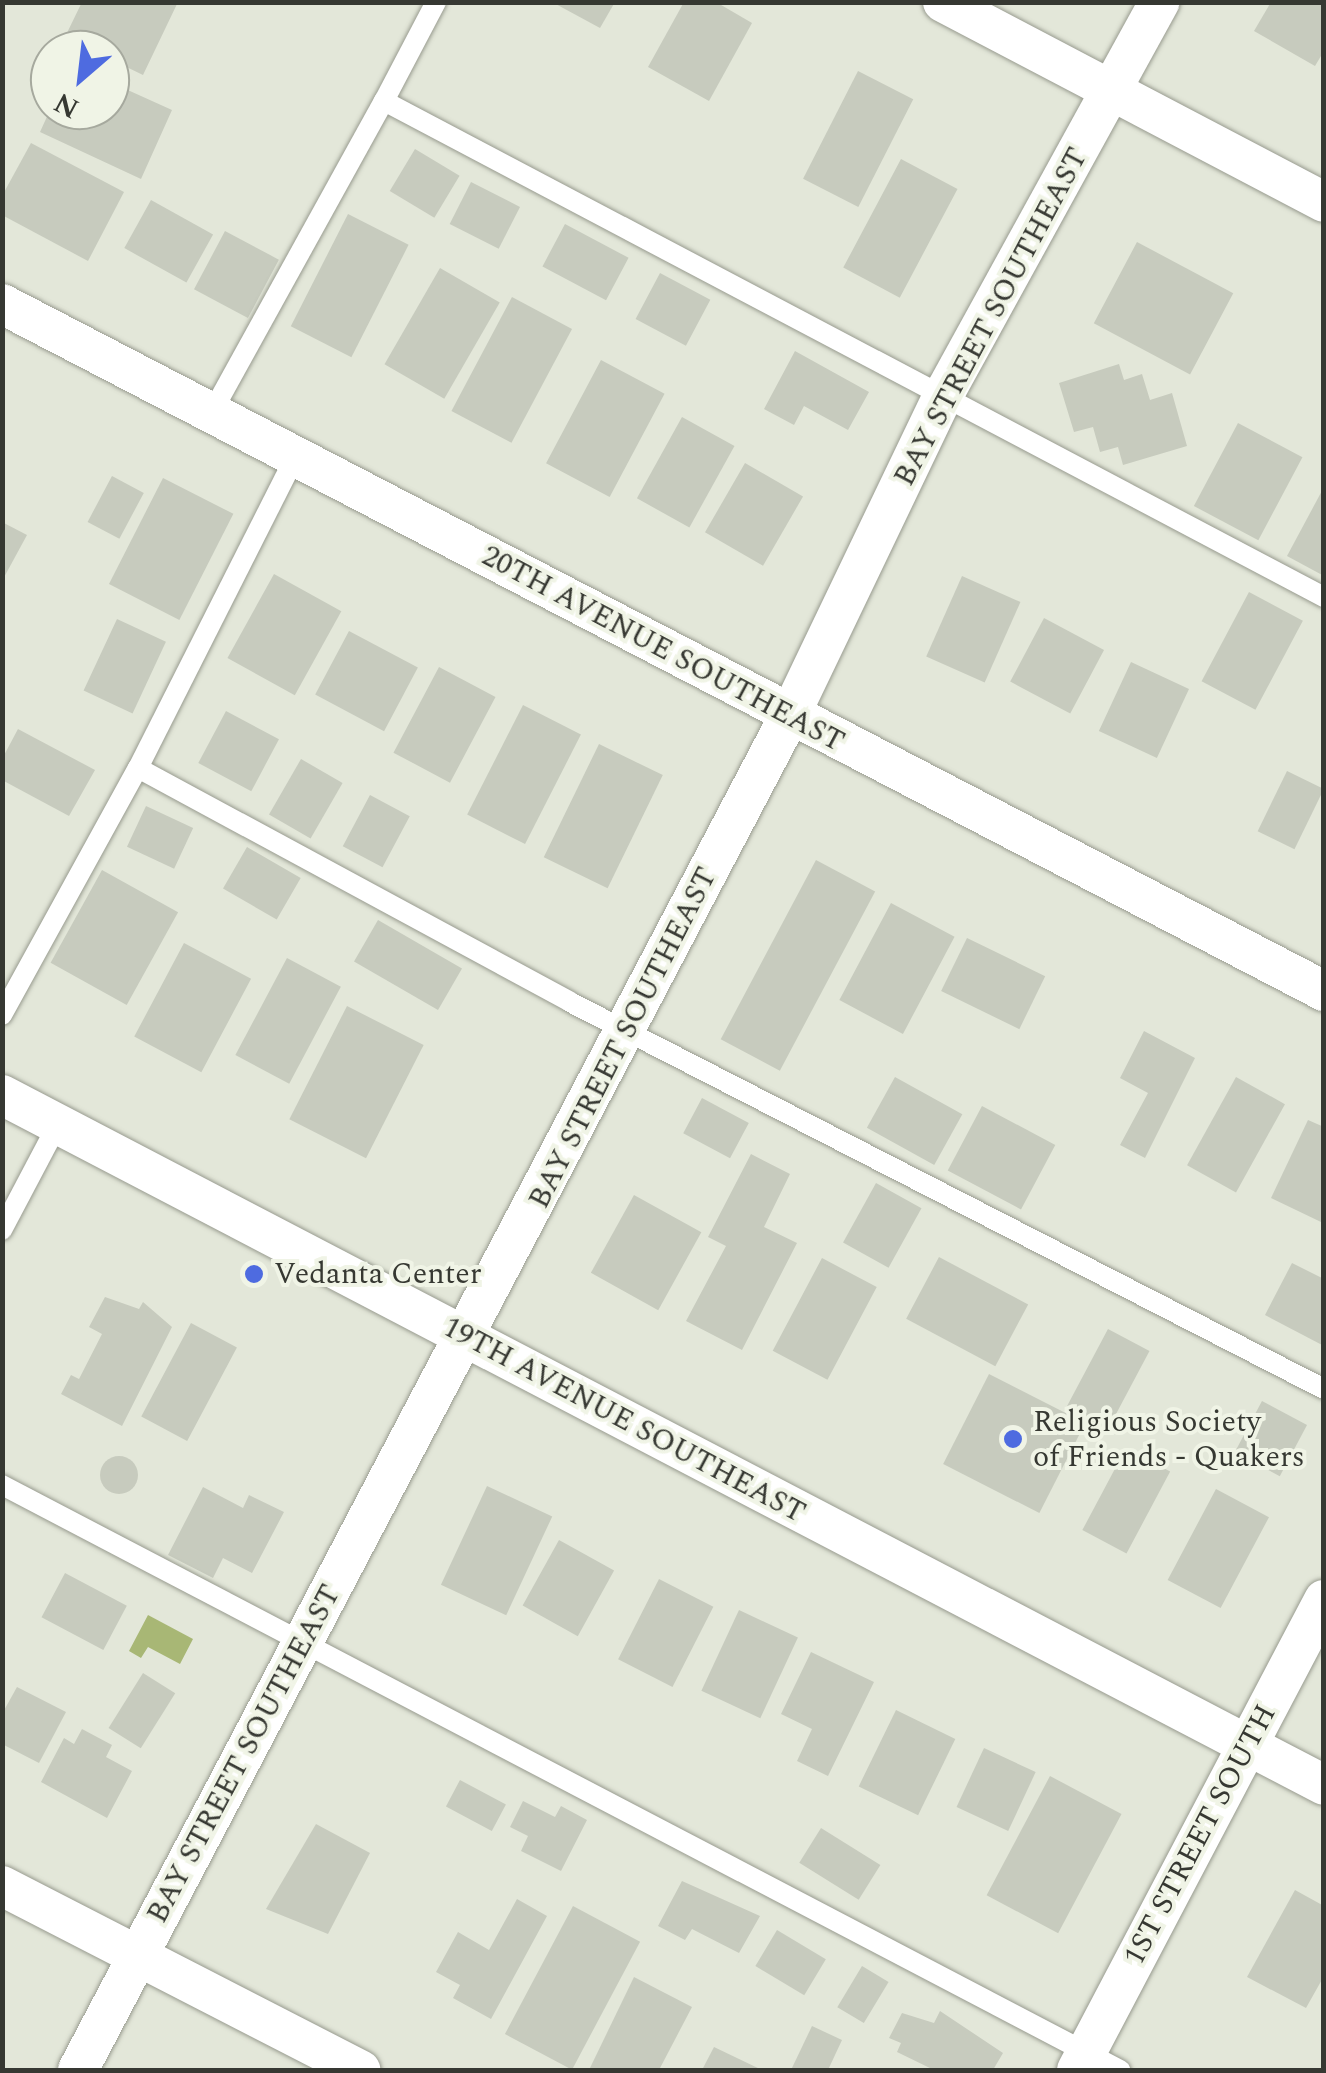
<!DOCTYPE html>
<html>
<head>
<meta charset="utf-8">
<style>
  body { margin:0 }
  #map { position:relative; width:1326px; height:2073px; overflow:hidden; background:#e3e7d9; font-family:Spectral,serif }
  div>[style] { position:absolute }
  .water>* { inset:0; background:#a8b775 }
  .building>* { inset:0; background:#c7cbbe; transform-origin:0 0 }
  .round { border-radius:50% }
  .roads { filter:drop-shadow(0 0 2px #989b8f) drop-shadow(0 0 2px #989b8f) }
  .service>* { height:20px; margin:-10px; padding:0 10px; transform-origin:10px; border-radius:10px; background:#fff }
  .minor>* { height:40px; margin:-20px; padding:0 20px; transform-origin:20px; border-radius:20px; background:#fff }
  .dots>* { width:28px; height:28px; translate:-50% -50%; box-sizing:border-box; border:5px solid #f0f4e6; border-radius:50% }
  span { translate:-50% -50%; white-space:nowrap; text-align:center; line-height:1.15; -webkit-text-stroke:8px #f0f4e6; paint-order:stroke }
  .street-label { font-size:30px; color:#363832 }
  .poi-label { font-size:30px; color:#363832 }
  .left { translate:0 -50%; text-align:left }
  .frame { position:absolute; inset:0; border:5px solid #363832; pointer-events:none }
  .north { position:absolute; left:30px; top:30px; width:100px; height:100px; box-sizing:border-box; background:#f0f4e6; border:2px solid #a6a99e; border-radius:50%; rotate:208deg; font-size:28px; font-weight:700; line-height:40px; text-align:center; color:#363832 }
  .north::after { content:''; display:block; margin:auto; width:35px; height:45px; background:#4e6be0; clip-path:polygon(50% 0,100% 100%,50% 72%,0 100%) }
</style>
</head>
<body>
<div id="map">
  <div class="water">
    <div style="clip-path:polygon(148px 1615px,193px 1639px,180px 1664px,148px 1647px,141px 1658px,129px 1651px)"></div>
  </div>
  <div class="building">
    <div style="clip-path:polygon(82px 2px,174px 2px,177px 4px,143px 75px,110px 59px,110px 50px,65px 37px)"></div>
    <div style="clip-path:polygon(552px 2px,615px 2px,600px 28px)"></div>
    <div style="clip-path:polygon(684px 2px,716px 2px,752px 23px,709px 101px,648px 67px)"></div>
    <div style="clip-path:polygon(1271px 2px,1324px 2px,1324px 51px,1315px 66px,1254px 31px)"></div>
    <div style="left:858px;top:71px;width:62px;height:121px;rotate:27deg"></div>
    <div style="clip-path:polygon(110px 82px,172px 110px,141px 179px,40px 132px,50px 110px,110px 110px)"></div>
    <div style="clip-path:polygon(31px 143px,124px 192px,88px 261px,2px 215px,2px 196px)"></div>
    <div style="left:415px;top:149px;width:52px;height:49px;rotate:31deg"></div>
    <div style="left:901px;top:159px;width:64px;height:123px;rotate:28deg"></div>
    <div style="left:471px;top:182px;width:55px;height:47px;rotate:27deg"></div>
    <div style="left:151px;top:200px;width:71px;height:55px;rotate:29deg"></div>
    <div style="left:348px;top:214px;width:68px;height:126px;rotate:27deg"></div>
    <div style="left:565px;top:224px;width:72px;height:48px;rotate:28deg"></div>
    <div style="left:225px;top:231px;width:61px;height:66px;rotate:28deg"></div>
    <div style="left:1137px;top:242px;width:109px;height:92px;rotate:28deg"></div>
    <div style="left:440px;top:268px;width:69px;height:111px;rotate:30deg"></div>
    <div style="left:660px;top:273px;width:57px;height:52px;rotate:28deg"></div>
    <div style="left:512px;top:297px;width:68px;height:129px;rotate:28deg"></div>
    <div style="clip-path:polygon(795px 351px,869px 392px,848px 430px,804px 406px,794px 425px,764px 409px)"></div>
    <div style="left:601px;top:360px;width:72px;height:117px;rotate:28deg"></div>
    <div style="clip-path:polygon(1119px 364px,1124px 380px,1142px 374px,1150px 400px,1172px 393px,1187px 446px,1123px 465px,1118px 447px,1100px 452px,1093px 427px,1074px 432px,1059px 383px)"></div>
    <div style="left:682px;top:417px;width:60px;height:93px;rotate:29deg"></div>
    <div style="left:1238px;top:423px;width:73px;height:94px;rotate:28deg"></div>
    <div style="left:745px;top:463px;width:67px;height:80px;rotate:30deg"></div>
    <div style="left:112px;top:476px;width:36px;height:52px;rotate:28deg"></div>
    <div style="left:163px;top:478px;width:79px;height:119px;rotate:27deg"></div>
    <div style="clip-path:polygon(1324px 487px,1324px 576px,1287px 556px)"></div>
    <div style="clip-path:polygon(2px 522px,27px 535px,2px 581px)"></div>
    <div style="left:274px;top:574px;width:77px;height:96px;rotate:29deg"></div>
    <div style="left:962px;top:576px;width:64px;height:88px;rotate:24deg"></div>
    <div style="left:1249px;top:592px;width:61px;height:101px;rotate:28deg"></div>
    <div style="left:1044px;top:618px;width:68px;height:72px;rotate:28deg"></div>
    <div style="left:117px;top:619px;width:54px;height:79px;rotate:25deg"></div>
    <div style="left:349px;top:631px;width:78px;height:72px;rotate:28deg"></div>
    <div style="left:1131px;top:662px;width:64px;height:76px;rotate:25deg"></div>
    <div style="left:439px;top:667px;width:64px;height:97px;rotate:28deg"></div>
    <div style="left:523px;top:705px;width:65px;height:123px;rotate:27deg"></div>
    <div style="left:226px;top:711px;width:60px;height:59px;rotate:28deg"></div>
    <div style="clip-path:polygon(18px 729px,95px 770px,69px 816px,2px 780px,2px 759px)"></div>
    <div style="left:599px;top:744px;width:71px;height:126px;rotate:26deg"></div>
    <div style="left:301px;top:759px;width:48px;height:64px;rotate:30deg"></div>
    <div style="left:1287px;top:771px;width:41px;height:67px;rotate:26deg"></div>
    <div style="left:370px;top:795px;width:45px;height:58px;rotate:28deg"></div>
    <div style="left:146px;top:806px;width:52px;height:45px;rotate:25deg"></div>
    <div style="left:247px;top:847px;width:62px;height:48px;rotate:30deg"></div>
    <div style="left:816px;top:860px;width:67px;height:203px;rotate:28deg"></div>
    <div style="left:102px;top:870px;width:87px;height:106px;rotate:29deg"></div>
    <div style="left:891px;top:903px;width:72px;height:110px;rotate:28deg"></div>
    <div style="left:378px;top:920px;width:97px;height:48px;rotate:30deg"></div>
    <div style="left:967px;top:938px;width:87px;height:59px;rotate:26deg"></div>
    <div style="left:184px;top:943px;width:76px;height:106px;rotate:28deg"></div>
    <div style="left:287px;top:958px;width:61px;height:110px;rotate:28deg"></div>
    <div style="left:347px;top:1006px;width:86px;height:127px;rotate:27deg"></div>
    <div style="clip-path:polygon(1144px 1031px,1195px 1058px,1145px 1158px,1120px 1145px,1148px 1093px,1120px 1078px)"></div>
    <div style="left:895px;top:1077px;width:77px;height:58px;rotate:29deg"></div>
    <div style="left:1236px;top:1077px;width:56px;height:101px;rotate:29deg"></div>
    <div style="left:702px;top:1098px;width:53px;height:40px;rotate:28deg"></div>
    <div style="left:982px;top:1106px;width:83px;height:73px;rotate:28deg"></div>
    <div style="clip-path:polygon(1308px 1120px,1324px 1127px,1321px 1222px,1271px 1198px)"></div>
    <div style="clip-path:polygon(751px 1154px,790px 1174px,764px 1227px,797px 1243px,742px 1350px,686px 1321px,726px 1246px,708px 1237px)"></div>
    <div style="left:876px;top:1183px;width:52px;height:68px;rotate:29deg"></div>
    <div style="left:634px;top:1195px;width:77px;height:89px;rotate:29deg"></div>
    <div style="left:939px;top:1257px;width:101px;height:70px;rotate:28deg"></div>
    <div style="left:822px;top:1258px;width:62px;height:105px;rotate:28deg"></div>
    <div style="clip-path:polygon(1292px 1263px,1324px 1279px,1324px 1346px,1265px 1315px)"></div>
    <div style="clip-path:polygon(105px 1297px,139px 1309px,143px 1302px,172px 1327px,122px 1426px,61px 1394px,71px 1375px,79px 1379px,102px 1334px,89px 1327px)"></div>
    <div style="left:191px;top:1323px;width:52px;height:106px;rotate:28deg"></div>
    <div style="left:1108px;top:1329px;width:47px;height:88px;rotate:28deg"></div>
    <div style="left:989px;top:1374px;width:108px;height:101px;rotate:27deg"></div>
    <div style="left:1262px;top:1401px;width:51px;height:58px;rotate:28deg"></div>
    <div style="left:1126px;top:1448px;width:50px;height:93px;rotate:28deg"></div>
    <div class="round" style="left:100px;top:1456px;width:38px;height:38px"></div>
    <div style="left:487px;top:1486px;width:72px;height:109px;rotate:25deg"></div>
    <div style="clip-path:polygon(203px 1487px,243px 1508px,249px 1495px,284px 1512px,252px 1573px,223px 1558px,213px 1578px,168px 1555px)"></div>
    <div style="left:1216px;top:1489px;width:60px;height:103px;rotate:28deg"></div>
    <div style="left:559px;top:1540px;width:63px;height:75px;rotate:29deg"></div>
    <div style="left:65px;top:1573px;width:70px;height:50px;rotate:28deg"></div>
    <div style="left:659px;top:1579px;width:61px;height:90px;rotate:27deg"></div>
    <div style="left:739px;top:1610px;width:65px;height:89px;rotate:25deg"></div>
    <div style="clip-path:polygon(811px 1652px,874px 1682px,828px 1776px,797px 1761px,812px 1729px,781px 1714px)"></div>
    <div style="left:143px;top:1673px;width:38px;height:65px;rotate:32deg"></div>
    <div style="clip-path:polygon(17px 1687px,66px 1712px,39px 1763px,2px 1744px,2px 1714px)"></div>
    <div style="left:896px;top:1710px;width:66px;height:85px;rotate:26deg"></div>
    <div style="clip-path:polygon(82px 1729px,112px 1745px,106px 1757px,132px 1771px,107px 1818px,41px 1782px,64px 1738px,74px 1744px)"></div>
    <div style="left:984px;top:1748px;width:57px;height:65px;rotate:25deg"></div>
    <div style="left:1050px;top:1776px;width:81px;height:135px;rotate:28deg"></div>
    <div style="left:460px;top:1780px;width:52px;height:30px;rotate:28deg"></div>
    <div style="clip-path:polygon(523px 1801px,555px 1817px,561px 1806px,587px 1820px,561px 1871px,521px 1851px,528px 1836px,510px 1827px)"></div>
    <div style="clip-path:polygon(316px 1824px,370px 1853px,328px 1934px,266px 1909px)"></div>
    <div style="left:821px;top:1828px;width:70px;height:41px;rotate:32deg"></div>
    <div style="clip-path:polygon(682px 1881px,760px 1916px,739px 1953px,692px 1929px,685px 1940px,658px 1926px)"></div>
    <div style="clip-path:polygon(1295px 1890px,1324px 1906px,1324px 1976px,1306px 2008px,1247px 1977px)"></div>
    <div style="clip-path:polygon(517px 1899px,547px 1916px,491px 2019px,453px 1998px,460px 1985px,436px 1972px,458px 1932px,489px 1950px)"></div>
    <div style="left:573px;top:1906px;width:76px;height:145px;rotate:28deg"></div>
    <div style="left:777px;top:1930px;width:57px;height:42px;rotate:31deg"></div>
    <div style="left:862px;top:1966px;width:31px;height:48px;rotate:31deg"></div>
    <div style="clip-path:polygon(634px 1977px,692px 2007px,659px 2070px,589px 2070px)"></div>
    <div style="clip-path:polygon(940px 2011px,1003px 2053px,993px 2070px,934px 2070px,897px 2052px,901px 2043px,889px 2038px,902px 2013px,934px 2023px)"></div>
    <div style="clip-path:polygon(812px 2026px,842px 2040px,828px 2070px,791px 2070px)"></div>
    <div style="clip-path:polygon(714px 2047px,762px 2070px,702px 2070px)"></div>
  </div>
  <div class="roads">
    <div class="service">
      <div style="left:384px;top:101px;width:112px;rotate:-62.3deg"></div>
      <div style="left:211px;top:414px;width:358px;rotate:-61.1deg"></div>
      <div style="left:384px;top:101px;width:1063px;rotate:27.82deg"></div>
      <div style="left:138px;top:768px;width:348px;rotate:-63.2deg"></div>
      <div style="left:2px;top:1015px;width:282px;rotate:-61.2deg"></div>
      <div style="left:138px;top:768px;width:491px;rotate:28.4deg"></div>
      <div style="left:570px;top:1002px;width:848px;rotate:27.17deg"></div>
      <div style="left:2px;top:1230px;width:120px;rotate:-62.2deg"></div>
      <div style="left:2px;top:1485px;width:1262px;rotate:27.62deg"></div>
    </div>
    <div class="minor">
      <div style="left:943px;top:2px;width:430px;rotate:27.7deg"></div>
      <div style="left:2px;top:304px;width:1490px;rotate:27.46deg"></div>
      <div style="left:2px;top:1095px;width:1491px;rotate:27.56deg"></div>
      <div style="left:2px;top:1886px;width:403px;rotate:27.2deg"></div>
      <div style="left:78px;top:2070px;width:1531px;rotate:-62.28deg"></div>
      <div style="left:790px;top:715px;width:358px;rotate:-64.4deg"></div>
      <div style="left:945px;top:392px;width:445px;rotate:-61.2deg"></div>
      <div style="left:1077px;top:2070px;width:531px;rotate:-62.28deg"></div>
    </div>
  </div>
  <div class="dots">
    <div style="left:254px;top:1274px;background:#4e6be0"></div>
    <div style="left:1013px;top:1439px;background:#4e6be0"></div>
  </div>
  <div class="street-label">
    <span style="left:991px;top:317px;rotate:-62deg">BAY STREET SOUTHEAST</span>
    <span style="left:663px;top:649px;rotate:28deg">20TH AVENUE SOUTHEAST</span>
    <span style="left:623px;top:1038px;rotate:-63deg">BAY STREET SOUTHEAST</span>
    <span style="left:624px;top:1420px;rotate:28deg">19TH AVENUE SOUTHEAST</span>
    <span style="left:244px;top:1754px;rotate:-62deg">BAY STREET SOUTHEAST</span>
    <span style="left:1200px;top:1835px;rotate:-62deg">1ST STREET SOUTH</span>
  </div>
  <div class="poi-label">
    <span class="left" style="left:274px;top:1274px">Vedanta Center</span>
    <span class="left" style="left:1033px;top:1439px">Religious Society<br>of Friends - Quakers</span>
  </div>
  <div class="frame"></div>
  <div class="north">N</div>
</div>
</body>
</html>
